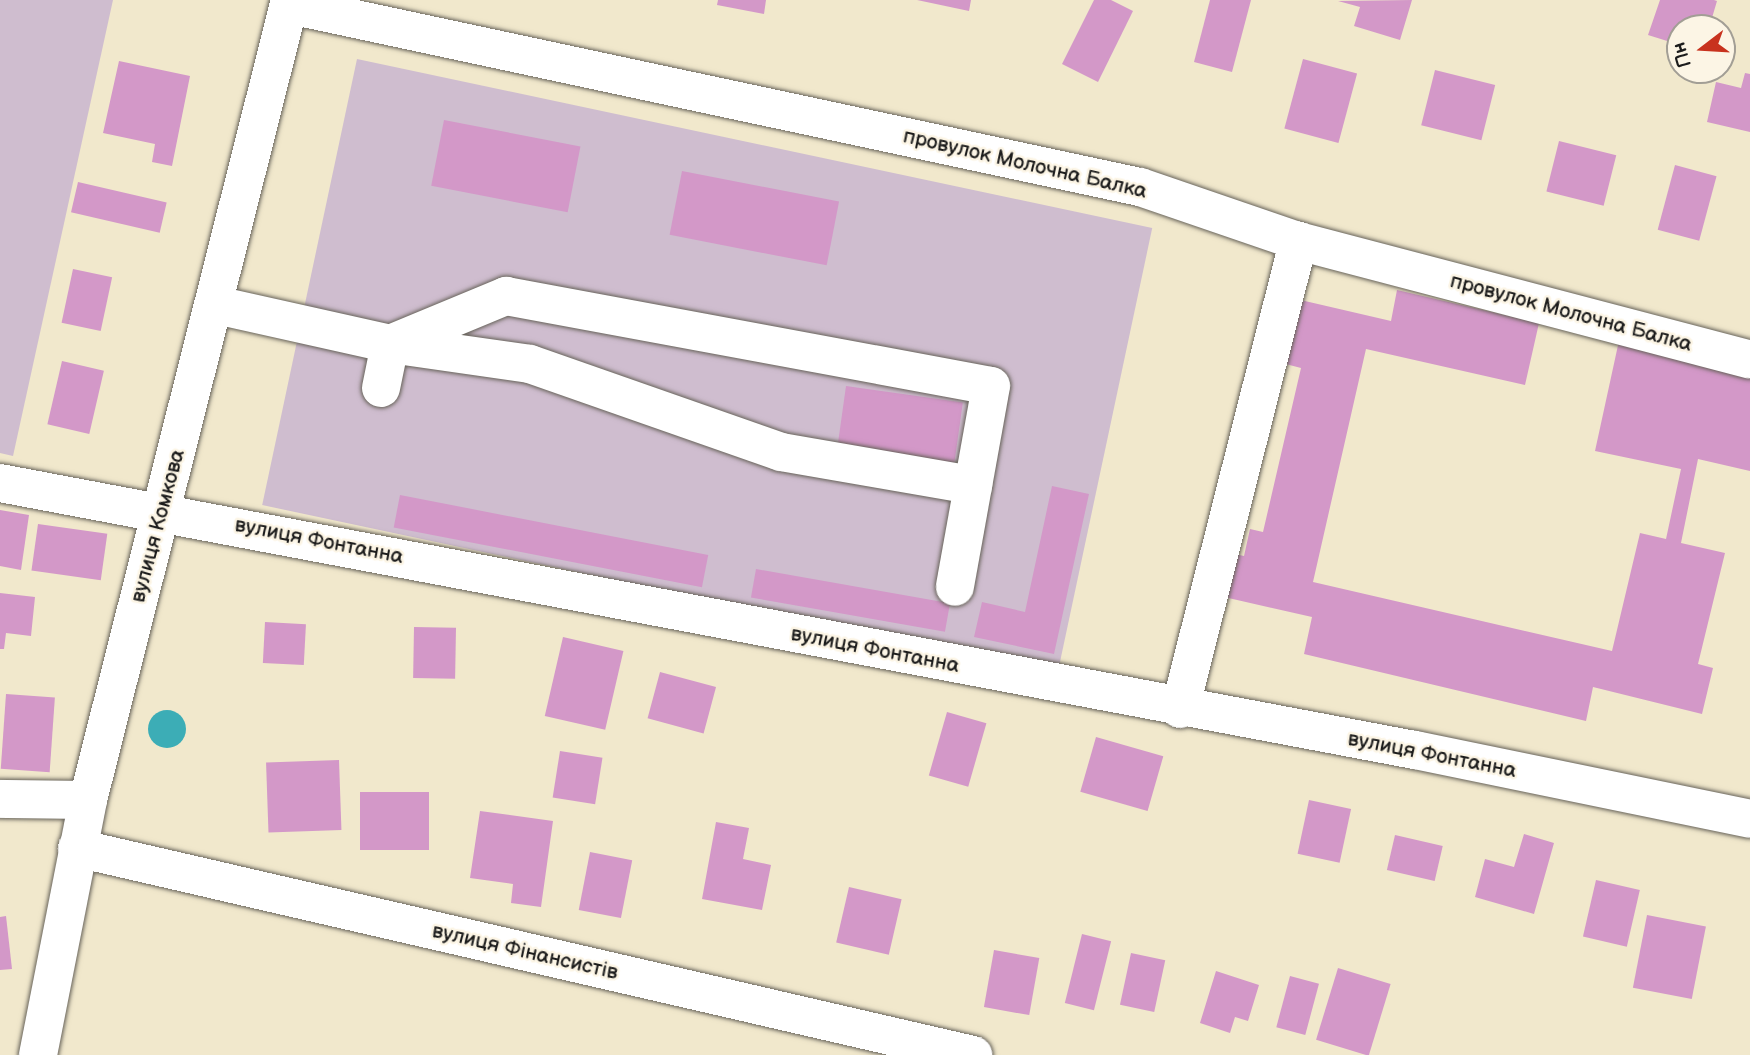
<!DOCTYPE html>
<html>
<head>
<meta charset="utf-8">
<style>
  body { margin:0 }
  #map { position:relative; width:1750px; height:1055px; overflow:hidden; background:#f1e8cc; font-family:"Balsamiq Sans",sans-serif }
  div>[style] { position:absolute }
  .industrial>* { inset:0; background:#cfbdcf; transform-origin:0 0 }
  .water>* { inset:0; background:#3cadb6 }
  .round { border-radius:50% }
  .building>* { inset:0; background:#d398c8; transform-origin:0 0 }
  .roads { filter:drop-shadow(0 0 2px #67635a) drop-shadow(0 0 2px #67635a) }
  .minor>* { height:38px; margin:-19px; padding:0 19px; transform-origin:19px; border-radius:19px; background:#fff }
  span { translate:-50% -50%; white-space:nowrap; text-align:center; line-height:1.15; -webkit-text-stroke:5px #fcf5e5; paint-order:stroke }
  .street-label { font-size:21px; color:#1c1c1c }
  .north { position:absolute; left:1666px; top:14px; width:70px; height:70px; box-sizing:border-box; background:#fcf5e5; border:2px solid #a29e95; border-radius:50%; rotate:253deg; font-size:19px; font-weight:700; line-height:28px; text-align:center; color:#1c1c1c }
  .north::after { content:''; display:block; margin:auto; width:24px; height:32px; background:#c8321e; clip-path:polygon(50% 0,100% 100%,50% 72%,0 100%) }
</style>
</head>
<body>
<div id="map">
  <div class="industrial">
    <div style="clip-path:polygon(0 0,113px 0,13px 456px,0 453px)"></div>
    <div style="left:357px;top:59px;width:813px;height:456px;rotate:12deg"></div>
  </div>
  <div class="water">
    <div class="round" style="left:148px;top:710px;width:38px;height:38px"></div>
  </div>
  <div class="building">
    <div style="clip-path:polygon(718px 0,766px 0,764px 14px,717px 5px)"></div>
    <div style="clip-path:polygon(917px 0,971px 0,969px 11px)"></div>
    <div style="clip-path:polygon(1094px 0,1111px 0,1133px 11px,1098px 82px,1062px 64px)"></div>
    <div style="clip-path:polygon(1210px 0,1251px 0,1232px 72px,1194px 62px)"></div>
    <div style="clip-path:polygon(1412px 0,1400px 40px,1354px 26px,1360px 7px,1338px 1px)"></div>
    <div style="clip-path:polygon(1660px 0,1714px 0,1717px 1px,1709px 28px,1680px 28px,1680px 45px,1648px 35px)"></div>
    <div style="left:1303px;top:59px;width:56px;height:72px;rotate:15deg"></div>
    <div style="clip-path:polygon(119px 61px,190px 76px,172px 166px,152px 162px,155px 144px,103px 133px)"></div>
    <div style="left:1435px;top:70px;width:62px;height:57px;rotate:14deg"></div>
    <div style="clip-path:polygon(1745px 73px,1750px 74px,1750px 132px,1707px 122px,1716px 82px,1741px 88px)"></div>
    <div style="left:444px;top:120px;width:139px;height:67px;rotate:11deg"></div>
    <div style="left:1559px;top:141px;width:59px;height:52px;rotate:14deg"></div>
    <div style="left:1675px;top:165px;width:43px;height:67px;rotate:15deg"></div>
    <div style="left:682px;top:171px;width:160px;height:65px;rotate:11deg"></div>
    <div style="left:78px;top:182px;width:91px;height:31px;rotate:13deg"></div>
    <div style="left:73px;top:269px;width:40px;height:55px;rotate:12deg"></div>
    <div style="clip-path:polygon(1397px 290px,1539px 323px,1525px 385px,1366px 349px,1313px 582px,1612px 651px,1640px 533px,1666px 539px,1681px 469px,1595px 451px,1620px 336px,1750px 364px,1750px 471px,1698px 459px,1681px 543px,1725px 553px,1698px 664px,1713px 668px,1702px 714px,1593px 687px,1586px 721px,1304px 654px,1312px 617px,1211px 594px,1220px 551px,1244px 556px,1250px 529px,1263px 532px,1301px 368px,1278px 362px,1292px 298px,1391px 321px)"></div>
    <div style="left:62px;top:361px;width:43px;height:65px;rotate:13deg"></div>
    <div style="left:846px;top:386px;width:118px;height:62px;rotate:8deg"></div>
    <div style="clip-path:polygon(1052px 486px,1089px 494px,1054px 654px,974px 637px,982px 602px,1025px 612px)"></div>
    <div style="left:400px;top:495px;width:314px;height:33px;rotate:11deg"></div>
    <div style="clip-path:polygon(0 510px,29px 515px,21px 570px,0 566px)"></div>
    <div style="left:38px;top:524px;width:70px;height:47px;rotate:8deg"></div>
    <div style="left:756px;top:569px;width:197px;height:29px;rotate:10deg"></div>
    <div style="clip-path:polygon(0 593px,35px 597px,31px 636px,6px 633px,4px 649px,0 649px)"></div>
    <div style="left:265px;top:622px;width:41px;height:41px;rotate:3deg"></div>
    <div style="left:414px;top:627px;width:42px;height:51px;rotate:1deg"></div>
    <div style="left:563px;top:637px;width:62px;height:81px;rotate:13deg"></div>
    <div style="left:660px;top:672px;width:58px;height:48px;rotate:15deg"></div>
    <div style="left:6px;top:694px;width:49px;height:75px;rotate:4deg"></div>
    <div style="left:947px;top:712px;width:41px;height:66px;rotate:16deg"></div>
    <div style="left:1096px;top:737px;width:70px;height:57px;rotate:16deg"></div>
    <div style="left:560px;top:751px;width:43px;height:47px;rotate:9deg"></div>
    <div style="left:339px;top:760px;width:70px;height:73px;rotate:88deg"></div>
    <div style="left:360px;top:792px;width:69px;height:58px"></div>
    <div style="left:1309px;top:800px;width:43px;height:55px;rotate:12deg"></div>
    <div style="clip-path:polygon(480px 811px,553px 821px,541px 907px,511px 903px,513px 884px,470px 878px)"></div>
    <div style="clip-path:polygon(716px 822px,749px 828px,743px 859px,771px 865px,762px 910px,702px 899px)"></div>
    <div style="clip-path:polygon(1524px 834px,1554px 843px,1534px 914px,1475px 897px,1485px 859px,1514px 867px)"></div>
    <div style="left:1395px;top:835px;width:49px;height:36px;rotate:13deg"></div>
    <div style="left:590px;top:852px;width:43px;height:59px;rotate:11deg"></div>
    <div style="left:1596px;top:880px;width:45px;height:58px;rotate:13deg"></div>
    <div style="left:849px;top:887px;width:54px;height:57px;rotate:13deg"></div>
    <div style="left:1647px;top:915px;width:60px;height:74px;rotate:11deg"></div>
    <div style="clip-path:polygon(6px 916px,12px 969px,0 970px,0 917px)"></div>
    <div style="left:1082px;top:934px;width:30px;height:71px;rotate:14deg"></div>
    <div style="left:994px;top:950px;width:46px;height:58px;rotate:10deg"></div>
    <div style="left:1131px;top:953px;width:35px;height:53px;rotate:12deg"></div>
    <div style="left:1338px;top:968px;width:55px;height:75px;rotate:17deg"></div>
    <div style="clip-path:polygon(1216px 971px,1259px 985px,1248px 1021px,1235px 1017px,1230px 1033px,1200px 1023px)"></div>
    <div style="left:1290px;top:976px;width:30px;height:53px;rotate:15deg"></div>
  </div>
  <div class="roads">
    <div class="minor">
      <div style="left:290px;top:5px;width:869px;rotate:12.09deg"></div>
      <div style="left:1140px;top:187px;width:167px;rotate:18.9deg"></div>
      <div style="left:1298px;top:241px;width:467px;rotate:14.7deg"></div>
      <div style="left:216px;top:305px;width:178px;rotate:12.6deg"></div>
      <div style="left:390px;top:344px;width:141px;rotate:8.1deg"></div>
      <div style="left:530px;top:364px;width:266px;rotate:19.3deg"></div>
      <div style="left:781px;top:452px;width:195px;rotate:9.8deg"></div>
      <div style="left:381px;top:388px;width:45px;rotate:-78.4deg"></div>
      <div style="left:390px;top:344px;width:126px;rotate:-22.5deg"></div>
      <div style="left:506px;top:296px;width:493px;rotate:10.5deg"></div>
      <div style="left:991px;top:386px;width:204px;rotate:100.2deg"></div>
      <div style="left:0;top:483px;width:1440px;rotate:10.69deg"></div>
      <div style="left:1415px;top:750px;width:342px;rotate:11.6deg"></div>
      <div style="left:1180px;top:709px;width:483px;rotate:-75.8deg"></div>
      <div style="left:0;top:799px;width:88px;rotate:0.7deg"></div>
      <div style="left:77px;top:848px;width:920px;rotate:13.01deg"></div>
      <div style="left:38px;top:1055px;width:260px;rotate:-78.9deg"></div>
      <div style="left:88px;top:800px;width:825px;rotate:-75.83deg"></div>
    </div>
  </div>
  <div class="street-label">
    <span style="left:1025px;top:164px;rotate:13deg">провулок Молочна Балка</span>
    <span style="left:1571px;top:313px;rotate:15deg">провулок Молочна Балка</span>
    <span style="left:158px;top:526px;rotate:-75deg">вулиця Комкова</span>
    <span style="left:319px;top:541px;rotate:11deg">вулиця Фонтанна</span>
    <span style="left:875px;top:650px;rotate:11deg">вулиця Фонтанна</span>
    <span style="left:1432px;top:755px;rotate:11deg">вулиця Фонтанна</span>
    <span style="left:525px;top:952px;rotate:13deg">вулиця Фінансистів</span>
  </div>
  <div class="north">Пн</div>
</div>
</body>
</html>
